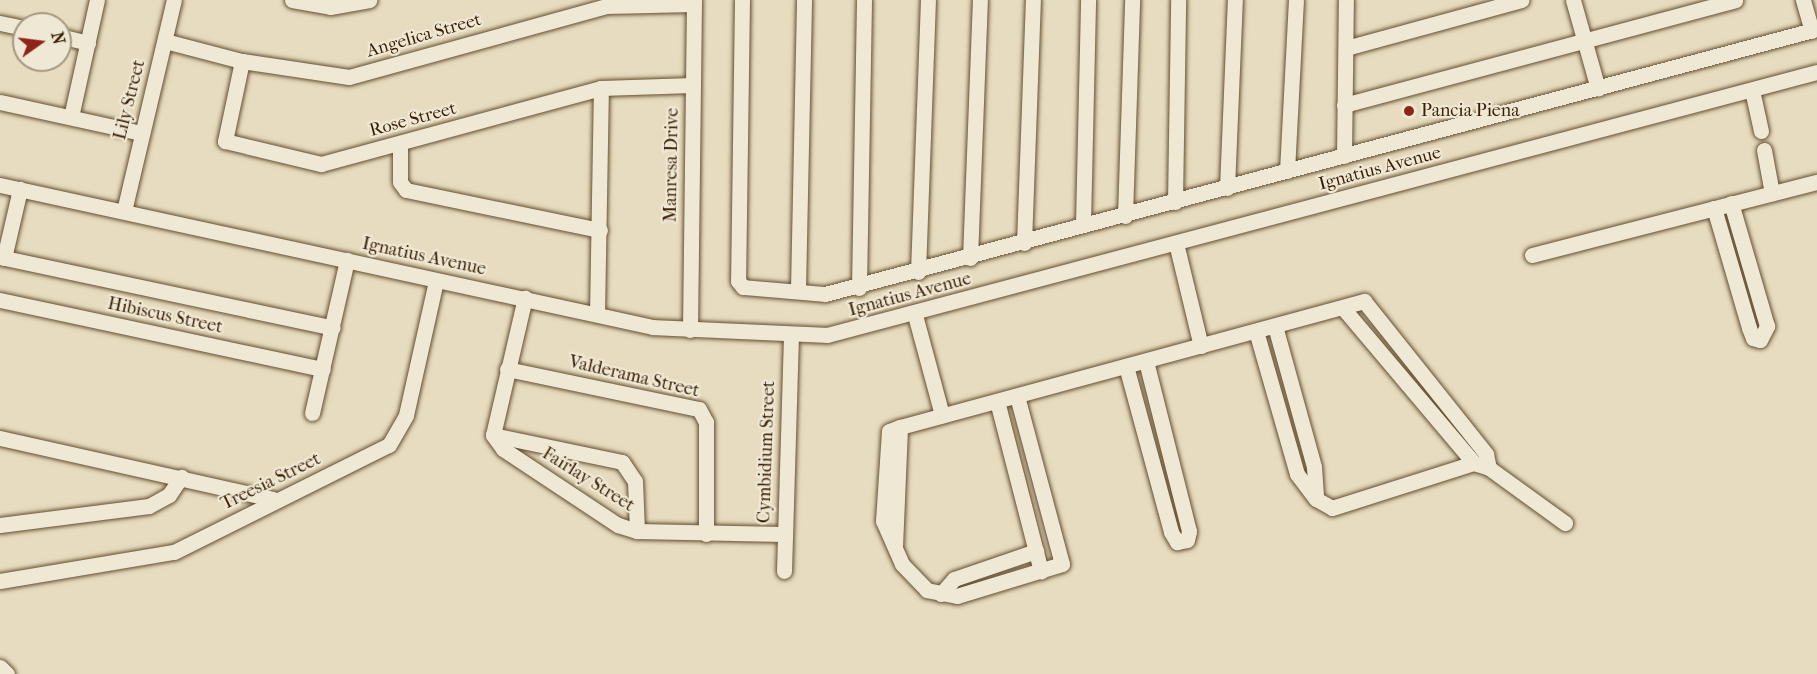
<!DOCTYPE html>
<html>
<head>
<meta charset="utf-8">
<style>
  body { margin:0 }
  #map { position:relative; width:1817px; height:674px; overflow:hidden; background:#e7dcbf; font-family:"IM FELL French Canon",serif }
  div>[style] { position:absolute }
  .roads { filter:drop-shadow(0 0 2px #644e30) drop-shadow(0 0 2px #644e30) }
  .minor>* { height:15px; margin:-7.5px; padding:0 7.5px; transform-origin:7.5px; border-radius:7.5px; background:#efe8d5 }
  .dots>* { width:16px; height:16px; translate:-50% -50%; box-sizing:border-box; border:3px solid #efe8d5; border-radius:50% }
  span { translate:-50% -50%; white-space:nowrap; text-align:center; line-height:1.15; -webkit-text-stroke:4.5px #efe8d5; paint-order:stroke }
  .street-label { font-size:18px; color:#381e00 }
  .poi-label { font-size:18px; color:#381e00 }
  .left { translate:0 -50%; text-align:left }
  .north { position:absolute; left:12px; top:12px; width:60px; height:60px; box-sizing:border-box; background:#efe8d5; border:2px solid #a69780; border-radius:50%; rotate:76deg; font-size:16px; font-weight:700; line-height:24px; text-align:center; color:#381e00 }
  .north::after { content:''; display:block; margin:auto; width:21px; height:27px; background:#8f2418; clip-path:polygon(50% 0,100% 100%,50% 72%,0 100%) }
</style>
</head>
<body>
<div id="map">
  <div class="roads">
    <div class="minor">
      <div style="left:292px;top:0;width:39px;rotate:10deg"></div>
      <div style="left:330px;top:7px;width:40px;rotate:-10deg"></div>
      <div style="left:742px;top:0;width:281px;rotate:90.8deg"></div>
      <div style="left:738px;top:281px;width:8px;rotate:50deg"></div>
      <div style="left:743px;top:287px;width:82px;rotate:4.9deg"></div>
      <div style="left:825px;top:294px;width:1027px;rotate:-14.96deg"></div>
      <div style="left:1573px;top:0;width:92px;rotate:74.3deg"></div>
      <div style="left:1803px;top:0;width:32px;rotate:74deg"></div>
      <div style="left:0;top:23px;width:25px;rotate:12deg"></div>
      <div style="left:60px;top:36px;width:29px;rotate:14deg"></div>
      <div style="left:165px;top:41px;width:80px;rotate:14.6deg"></div>
      <div style="left:242px;top:61px;width:108px;rotate:8.5deg"></div>
      <div style="left:349px;top:77px;width:267px;rotate:-15.4deg"></div>
      <div style="left:606px;top:6px;width:88px;rotate:-1.3deg"></div>
      <div style="left:1346px;top:48px;width:182px;rotate:-15.3deg"></div>
      <div style="left:242px;top:61px;width:82px;rotate:102deg"></div>
      <div style="left:225px;top:141px;width:99px;rotate:13.5deg"></div>
      <div style="left:321px;top:164px;width:290px;rotate:-15.2deg"></div>
      <div style="left:601px;top:88px;width:92px;rotate:-1.9deg"></div>
      <div style="left:1752px;top:90px;width:42px;rotate:77.6deg"></div>
      <div style="left:0;top:102px;width:144px;rotate:12.4deg"></div>
      <div style="left:1344px;top:105px;width:405px;rotate:-15deg"></div>
      <div style="left:71px;top:117px;width:120px;rotate:-77.5deg"></div>
      <div style="left:400px;top:145px;width:37px;rotate:90deg"></div>
      <div style="left:400px;top:182px;width:10px;rotate:53deg"></div>
      <div style="left:406px;top:190px;width:198px;rotate:11.7deg"></div>
      <div style="left:1764px;top:150px;width:44px;rotate:79.5deg"></div>
      <div style="left:1344px;top:156px;width:156px;rotate:-89.3deg"></div>
      <div style="left:1287px;top:171px;width:171px;rotate:-87deg"></div>
      <div style="left:0;top:185px;width:668px;rotate:12.27deg"></div>
      <div style="left:653px;top:327px;width:174px;rotate:2.6deg"></div>
      <div style="left:827px;top:335px;width:1024px;rotate:-14.88deg"></div>
      <div style="left:1227px;top:188px;width:188px;rotate:-87.6deg"></div>
      <div style="left:1175px;top:202px;width:202px;rotate:-89.1deg"></div>
      <div style="left:1714px;top:208px;width:125px;rotate:73.7deg"></div>
      <div style="left:1749px;top:328px;width:11px;rotate:68deg"></div>
      <div style="left:1753px;top:338px;width:7px;rotate:16deg"></div>
      <div style="left:1760px;top:340px;width:16px;rotate:-63deg"></div>
      <div style="left:1767px;top:326px;width:128px;rotate:-106.3deg"></div>
      <div style="left:124px;top:211px;width:217px;rotate:-76.7deg"></div>
      <div style="left:1125px;top:216px;width:216px;rotate:-88.1deg"></div>
      <div style="left:1083px;top:224px;width:224px;rotate:-88.7deg"></div>
      <div style="left:1024px;top:243px;width:243px;rotate:-87.9deg"></div>
      <div style="left:1176px;top:243px;width:106px;rotate:76.4deg"></div>
      <div style="left:1532px;top:255px;width:294px;rotate:-14.4deg"></div>
      <div style="left:0;top:257px;width:340px;rotate:12deg"></div>
      <div style="left:4px;top:258px;width:71px;rotate:-76.9deg"></div>
      <div style="left:970px;top:258px;width:258px;rotate:-87.8deg"></div>
      <div style="left:918px;top:272px;width:272px;rotate:-87.9deg"></div>
      <div style="left:859px;top:288px;width:288px;rotate:-89deg"></div>
      <div style="left:798px;top:289px;width:289px;rotate:-88.8deg"></div>
      <div style="left:0;top:300px;width:330px;rotate:12.1deg"></div>
      <div style="left:1343px;top:308px;width:203px;rotate:49.8deg"></div>
      <div style="left:1474px;top:463px;width:16px;rotate:18deg"></div>
      <div style="left:1489px;top:468px;width:94px;rotate:35.9deg"></div>
      <div style="left:597px;top:314px;width:226px;rotate:-89deg"></div>
      <div style="left:915px;top:315px;width:104px;rotate:74.9deg"></div>
      <div style="left:1275px;top:326px;width:146px;rotate:74.5deg"></div>
      <div style="left:1314px;top:467px;width:32px;rotate:86deg"></div>
      <div style="left:690px;top:330px;width:330px;rotate:-89.3deg"></div>
      <div style="left:1256px;top:331px;width:149px;rotate:74deg"></div>
      <div style="left:1297px;top:474px;width:31px;rotate:53deg"></div>
      <div style="left:1316px;top:499px;width:18px;rotate:29deg"></div>
      <div style="left:1332px;top:508px;width:149px;rotate:-17.6deg"></div>
      <div style="left:1126px;top:366px;width:172px;rotate:74.8deg"></div>
      <div style="left:1171px;top:532px;width:12px;rotate:59deg"></div>
      <div style="left:1177px;top:542px;width:10px;rotate:-11deg"></div>
      <div style="left:1187px;top:540px;width:9px;rotate:-77deg"></div>
      <div style="left:1189px;top:531px;width:175px;rotate:-104.2deg"></div>
      <div style="left:507px;top:369px;width:196px;rotate:11.8deg"></div>
      <div style="left:699px;top:409px;width:15px;rotate:62deg"></div>
      <div style="left:706px;top:422px;width:112px;rotate:90deg"></div>
      <div style="left:1017px;top:396px;width:174px;rotate:75deg"></div>
      <div style="left:1062px;top:564px;width:110px;rotate:163.1deg"></div>
      <div style="left:957px;top:596px;width:31px;rotate:-169deg"></div>
      <div style="left:927px;top:590px;width:36px;rotate:-134deg"></div>
      <div style="left:902px;top:564px;width:47px;rotate:-113.8deg"></div>
      <div style="left:883px;top:521px;width:90px;rotate:-86.2deg"></div>
      <div style="left:889px;top:431px;width:12px;rotate:-20deg"></div>
      <div style="left:900px;top:427px;width:481px;rotate:-15.2deg"></div>
      <div style="left:1364px;top:301px;width:196px;rotate:51.4deg"></div>
      <div style="left:1486px;top:454px;width:14px;rotate:78deg"></div>
      <div style="left:997px;top:401px;width:176px;rotate:75.5deg"></div>
      <div style="left:312px;top:413px;width:157px;rotate:-77.1deg"></div>
      <div style="left:493px;top:435px;width:17px;rotate:54deg"></div>
      <div style="left:503px;top:449px;width:138px;rotate:33.5deg"></div>
      <div style="left:618px;top:525px;width:20px;rotate:18deg"></div>
      <div style="left:637px;top:531px;width:146px;rotate:1.2deg"></div>
      <div style="left:493px;top:435px;width:132px;rotate:11.8deg"></div>
      <div style="left:622px;top:462px;width:23px;rotate:56deg"></div>
      <div style="left:635px;top:481px;width:50px;rotate:87.7deg"></div>
      <div style="left:493px;top:435px;width:141px;rotate:-76.9deg"></div>
      <div style="left:0;top:438px;width:280px;rotate:12.6deg"></div>
      <div style="left:0;top:525px;width:150px;rotate:-7.3deg"></div>
      <div style="left:149px;top:506px;width:23px;rotate:-29deg"></div>
      <div style="left:169px;top:495px;width:22px;rotate:-56deg"></div>
      <div style="left:895px;top:547px;width:120px;rotate:-87.6deg"></div>
      <div style="left:784px;top:571px;width:235px;rotate:-88.3deg"></div>
      <div style="left:0;top:581px;width:176px;rotate:-9.5deg"></div>
      <div style="left:174px;top:552px;width:240px;rotate:-26.5deg"></div>
      <div style="left:389px;top:445px;width:34px;rotate:-60deg"></div>
      <div style="left:406px;top:415px;width:137px;rotate:-77.4deg"></div>
      <div style="left:941px;top:594px;width:20px;rotate:-49deg"></div>
      <div style="left:954px;top:579px;width:87px;rotate:-18.9deg"></div>
      <div style="left:0;top:667px;width:10px;rotate:45deg"></div>
    </div>
  </div>
  <div class="dots">
    <div style="left:1409px;top:111px;background:#8f2418"></div>
  </div>
  <div class="street-label">
    <span style="left:424px;top:36px;rotate:-16deg">Angelica Street</span>
    <span style="left:130px;top:100px;rotate:-76deg">Lily Street</span>
    <span style="left:413px;top:120px;rotate:-15deg">Rose Street</span>
    <span style="left:672px;top:165px;rotate:-89deg">Manresa Drive</span>
    <span style="left:1380px;top:169px;rotate:-15deg">Ignatius Avenue</span>
    <span style="left:424px;top:257px;rotate:12deg">Ignatius Avenue</span>
    <span style="left:910px;top:295px;rotate:-15deg">Ignatius Avenue</span>
    <span style="left:165px;top:316px;rotate:12deg">Hibiscus Street</span>
    <span style="left:634px;top:377px;rotate:13deg">Valderama Street</span>
    <span style="left:767px;top:452px;rotate:-88deg">Cymbidium Street</span>
    <span style="left:588px;top:480px;rotate:32deg">Fairlay Street</span>
    <span style="left:271px;top:482px;rotate:-26deg">Treesia Street</span>
  </div>
  <div class="poi-label">
    <span class="left" style="left:1421px;top:111px">Pancia Piena</span>
  </div>
  <div class="north">N</div>
</div>
</body>
</html>
